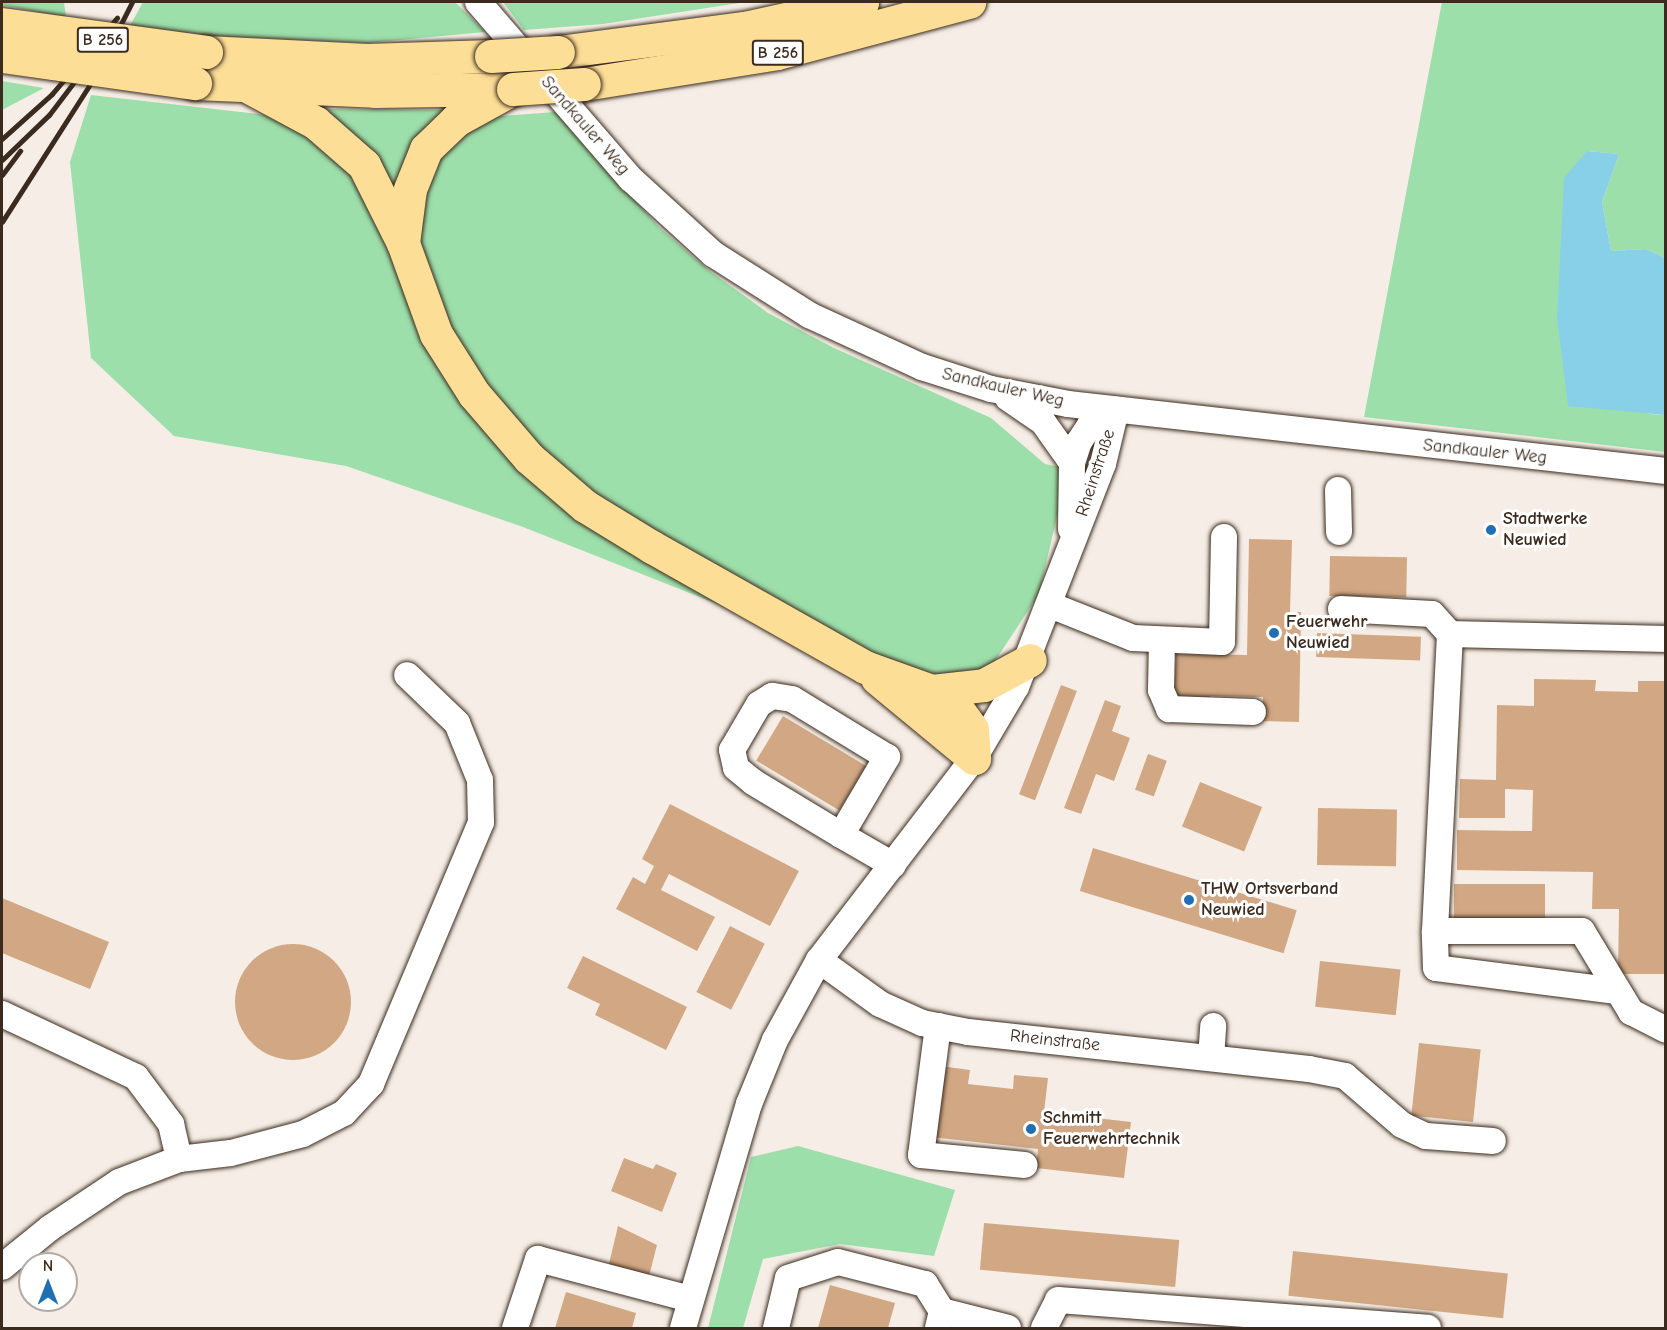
<!DOCTYPE html>
<html>
<head>
<meta charset="utf-8">
<style>
  body { margin:0 }
  #map { position:relative; width:1667px; height:1330px; overflow:hidden; background:#f6eee6; font-family:"Comic Neue",sans-serif }
  div>[style] { position:absolute }
  .green>* { inset:0; background:#9cdfaa }
  .water>* { inset:0; background:#87d0e8 }
  .building>* { inset:0; background:#d1a883; transform-origin:0 0 }
  .round { border-radius:50% }
  .roads { filter:drop-shadow(0 0 2px #3b2a1e) drop-shadow(0 0 2px #3b2a1e) }
  .minor>* { height:26px; margin:-13px; padding:0 13px; transform-origin:13px; border-radius:13px; background:#fff }
  .highway>* { height:33px; margin:-16.5px; padding:0 16.5px; transform-origin:16.5px; border-radius:16.5px; background:#fdde96 }
  .rail>* { height:4.5px; margin:-2.25px; padding:0 2.25px; transform-origin:2.25px; border-radius:2.25px; background:#3b2a1e }
  .bridges { filter:drop-shadow(0 0 2px #3b2a1e) drop-shadow(0 0 2px #3b2a1e) }
  .highway-bridge>* { height:33px; margin:-16.5px; padding:0 16.5px; transform-origin:16.5px; border-radius:16.5px; background:#fdde96 }
  .dots>* { width:16px; height:16px; translate:-50% -50%; box-sizing:border-box; border:3px solid #fff; border-radius:50% }
  span { translate:-50% -50%; white-space:nowrap; text-align:center; line-height:1.15; -webkit-text-stroke:6px #fff; paint-order:stroke }
  .shield-label span { padding:2px 4px; background:#fff; border:2px solid; border-radius:4px; -webkit-text-stroke-width:0 }
  .shield-label { font-size:16px; color:#3b2a1e; font-weight:700 }
  .street-label { font-size:18px; color:#3b2a1e }
  .poi-label { font-size:18px; color:#3b2a1e; font-weight:700 }
  .left { translate:0 -50%; text-align:left }
  .frame { position:absolute; inset:0; border:3px solid #3b2a1e; pointer-events:none }
  .north { position:absolute; left:18px; top:1252px; width:60px; height:60px; box-sizing:border-box; background:#fff; border:2px solid #b1aaa5; border-radius:50%; rotate:0deg; font-size:16px; font-weight:700; line-height:24px; text-align:center; color:#3b2a1e }
  .north::after { content:''; display:block; margin:auto; width:21px; height:27px; background:#1f6fb2; clip-path:polygon(50% 0,100% 100%,50% 72%,0 100%) }
</style>
</head>
<body>
<div id="map">
  <div class="green">
    <div style="clip-path:polygon(2px 2px,64px 2px,66px 17px,2px 5px)"></div>
    <div style="clip-path:polygon(143px 2px,455px 2px,485px 32px,367px 43px,211px 36px,130px 26px)"></div>
    <div style="clip-path:polygon(503px 2px,746px 2px,603px 24px,524px 30px)"></div>
    <div style="clip-path:polygon(1442px 2px,1665px 2px,1665px 258px,1646px 249px,1611px 251px,1602px 202px,1619px 154px,1587px 151px,1649px 414px,1665px 415px,1665px 452px,1364px 417px)"></div>
    <div style="clip-path:polygon(2px 81px,44px 88px,2px 110px)"></div>
    <div style="clip-path:polygon(91px 95px,267px 115px,297px 124px,346px 160px,449px 379px,730px 609px,523px 527px,346px 466px,174px 436px,91px 358px,70px 162px)"></div>
    <div style="clip-path:polygon(306px 109px,453px 110px,400px 207px)"></div>
    <div style="clip-path:polygon(555px 112px,659px 227px,707px 269px,768px 313px,834px 348px,991px 418px,1045px 464px,1060px 467px,1061px 499px,1039px 594px,991px 667px,953px 685px,872px 658px,586px 490px,540px 452px,460px 350px,421px 254px,417px 227px,435px 157px,449px 141px,489px 117px)"></div>
    <div style="clip-path:polygon(798px 1146px,955px 1190px,934px 1256px,840px 1244px,763px 1259px,743px 1328px,708px 1328px,751px 1157px)"></div>
  </div>
  <div class="water">
    <div style="clip-path:polygon(1587px 151px,1619px 154px,1602px 202px,1611px 251px,1646px 249px,1665px 258px,1665px 415px,1568px 406px,1557px 318px,1564px 178px)"></div>
  </div>
  <div class="building">
    <div style="clip-path:polygon(1249px 539px,1292px 540px,1290px 612px,1301px 612px,1299px 722px,1262px 721px,1263px 697px,1210px 696px,1210px 700px,1174px 695px,1176px 654px,1247px 655px)"></div>
    <div style="left:1330px;top:556px;width:77px;height:40px;rotate:1deg"></div>
    <div style="left:1317px;top:633px;width:104px;height:24px;rotate:2deg"></div>
    <div style="clip-path:polygon(1534px 679px,1596px 680px,1595px 691px,1638px 692px,1638px 681px,1666px 681px,1666px 974px,1618px 974px,1619px 909px,1592px 909px,1593px 872px,1457px 870px,1457px 830px,1532px 831px,1533px 790px,1505px 789px,1505px 818px,1459px 818px,1460px 779px,1496px 780px,1497px 705px,1534px 706px)"></div>
    <div style="left:1061px;top:685px;width:17px;height:117px;rotate:21deg"></div>
    <div style="clip-path:polygon(1105px 700px,1121px 706px,1112px 731px,1130px 738px,1114px 781px,1096px 774px,1081px 814px,1064px 808px)"></div>
    <div style="left:783px;top:716px;width:97px;height:52px;rotate:31deg"></div>
    <div style="left:1148px;top:754px;width:20px;height:38px;rotate:20deg"></div>
    <div style="left:1200px;top:782px;width:67px;height:48px;rotate:22deg"></div>
    <div style="clip-path:polygon(670px 804px,799px 871px,770px 926px,669px 874px,661px 890px,715px 917px,697px 951px,616px 909px,633px 877px,645px 884px,654px 866px,642px 859px)"></div>
    <div style="left:1318px;top:808px;width:79px;height:57px;rotate:1deg"></div>
    <div style="left:1093px;top:848px;width:213px;height:45px;rotate:17deg"></div>
    <div style="left:1454px;top:884px;width:91px;height:39px"></div>
    <div style="clip-path:polygon(2px 898px,109px 942px,90px 989px,2px 953px)"></div>
    <div style="left:730px;top:926px;width:39px;height:74px;rotate:27deg"></div>
    <div class="round" style="left:235px;top:944px;width:116px;height:116px"></div>
    <div style="clip-path:polygon(583px 956px,687px 1007px,666px 1050px,595px 1015px,600px 1004px,567px 988px)"></div>
    <div style="left:1320px;top:961px;width:81px;height:46px;rotate:6deg"></div>
    <div style="left:1419px;top:1043px;width:62px;height:73px;rotate:6deg"></div>
    <div style="clip-path:polygon(940px 1066px,970px 1070px,968px 1084px,1013px 1089px,1014px 1075px,1048px 1078px,1044px 1112px,1131px 1122px,1124px 1178px,1036px 1168px,1038px 1149px,931px 1137px)"></div>
    <div style="clip-path:polygon(624px 1158px,653px 1169px,656px 1164px,677px 1173px,662px 1212px,611px 1191px)"></div>
    <div style="left:984px;top:1223px;width:196px;height:47px;rotate:5deg"></div>
    <div style="clip-path:polygon(618px 1226px,657px 1245px,647px 1284px,607px 1272px)"></div>
    <div style="left:1293px;top:1251px;width:216px;height:45px;rotate:6deg"></div>
    <div style="clip-path:polygon(830px 1285px,895px 1303px,888px 1328px,818px 1328px)"></div>
    <div style="clip-path:polygon(566px 1292px,636px 1313px,632px 1328px,555px 1328px)"></div>
  </div>
  <div class="roads">
    <div class="minor">
      <div style="left:478px;top:2px;width:234px;rotate:49.2deg"></div>
      <div style="left:631px;top:179px;width:111px;rotate:42.4deg"></div>
      <div style="left:713px;top:254px;width:114px;rotate:32.4deg"></div>
      <div style="left:809px;top:315px;width:124px;rotate:24.7deg"></div>
      <div style="left:922px;top:367px;width:72px;rotate:17.7deg"></div>
      <div style="left:991px;top:389px;width:78px;rotate:11deg"></div>
      <div style="left:1068px;top:404px;width:602px;rotate:6.39deg"></div>
      <div style="left:1008px;top:398px;width:42px;rotate:34.4deg"></div>
      <div style="left:1043px;top:422px;width:50px;rotate:54.7deg"></div>
      <div style="left:1338px;top:490px;width:42px;rotate:88.6deg"></div>
      <div style="left:1071px;top:529px;width:66px;rotate:-89.1deg"></div>
      <div style="left:1072px;top:463px;width:22px;rotate:-72deg"></div>
      <div style="left:1079px;top:442px;width:20px;rotate:-57deg"></div>
      <div style="left:1090px;top:425px;width:30px;rotate:-30deg"></div>
      <div style="left:1050px;top:605px;width:89px;rotate:21.7deg"></div>
      <div style="left:1133px;top:638px;width:89px;rotate:2.6deg"></div>
      <div style="left:1222px;top:642px;width:105px;rotate:-88.9deg"></div>
      <div style="left:1341px;top:609px;width:91px;rotate:3.1deg"></div>
      <div style="left:1432px;top:614px;width:27px;rotate:48deg"></div>
      <div style="left:1450px;top:634px;width:297px;rotate:92.9deg"></div>
      <div style="left:1450px;top:634px;width:216px;rotate:1.3deg"></div>
      <div style="left:1162px;top:641px;width:49px;rotate:91.2deg"></div>
      <div style="left:1161px;top:690px;width:21px;rotate:67deg"></div>
      <div style="left:1169px;top:709px;width:84px;rotate:2deg"></div>
      <div style="left:841px;top:835px;width:91px;rotate:-59.5deg"></div>
      <div style="left:887px;top:757px;width:111px;rotate:-148.6deg"></div>
      <div style="left:792px;top:699px;width:20px;rotate:-171deg"></div>
      <div style="left:772px;top:696px;width:15px;rotate:148deg"></div>
      <div style="left:759px;top:704px;width:53px;rotate:120.4deg"></div>
      <div style="left:732px;top:750px;width:18px;rotate:77deg"></div>
      <div style="left:736px;top:768px;width:22px;rotate:39deg"></div>
      <div style="left:753px;top:782px;width:103px;rotate:31.1deg"></div>
      <div style="left:841px;top:835px;width:60px;rotate:30deg"></div>
      <div style="left:819px;top:960px;width:75px;rotate:35.8deg"></div>
      <div style="left:880px;top:1004px;width:46px;rotate:24.3deg"></div>
      <div style="left:922px;top:1023px;width:47px;rotate:11.1deg"></div>
      <div style="left:968px;top:1032px;width:343px;rotate:6.2deg"></div>
      <div style="left:1309px;top:1069px;width:37px;rotate:11deg"></div>
      <div style="left:1345px;top:1076px;width:75px;rotate:40.7deg"></div>
      <div style="left:1402px;top:1125px;width:26px;rotate:25deg"></div>
      <div style="left:1426px;top:1136px;width:67px;rotate:4.3deg"></div>
      <div style="left:1617px;top:991px;width:182px;rotate:-172.8deg"></div>
      <div style="left:1436px;top:968px;width:37px;rotate:-92deg"></div>
      <div style="left:1435px;top:931px;width:147px"></div>
      <div style="left:1582px;top:931px;width:95px;rotate:58.8deg"></div>
      <div style="left:1631px;top:1012px;width:39px;rotate:27deg"></div>
      <div style="left:2px;top:1014px;width:148px;rotate:25.2deg"></div>
      <div style="left:136px;top:1077px;width:59px;rotate:53.3deg"></div>
      <div style="left:171px;top:1124px;width:36px;rotate:77deg"></div>
      <div style="left:179px;top:1159px;width:64px;rotate:159deg"></div>
      <div style="left:119px;top:1182px;width:83px;rotate:146.3deg"></div>
      <div style="left:50px;top:1228px;width:62px;rotate:140.9deg"></div>
      <div style="left:938px;top:1026px;width:130px;rotate:97.5deg"></div>
      <div style="left:921px;top:1155px;width:104px;rotate:5.5deg"></div>
      <div style="left:1211px;top:1058px;width:32px;rotate:-86deg"></div>
      <div style="left:179px;top:1159px;width:52px;rotate:-6.6deg"></div>
      <div style="left:231px;top:1153px;width:74px;rotate:-14.8deg"></div>
      <div style="left:303px;top:1134px;width:46px;rotate:-27.1deg"></div>
      <div style="left:344px;top:1113px;width:40px;rotate:-47deg"></div>
      <div style="left:371px;top:1084px;width:284px;rotate:-67.2deg"></div>
      <div style="left:481px;top:822px;width:42px;rotate:-91.4deg"></div>
      <div style="left:480px;top:780px;width:61px;rotate:-112deg"></div>
      <div style="left:457px;top:723px;width:69px;rotate:-136.2deg"></div>
      <div style="left:515px;top:1328px;width:73px;rotate:-71.6deg"></div>
      <div style="left:538px;top:1259px;width:158px;rotate:14.7deg"></div>
      <div style="left:683px;top:1328px;width:234px;rotate:-73.6deg"></div>
      <div style="left:749px;top:1104px;width:69px;rotate:-67.9deg"></div>
      <div style="left:775px;top:1040px;width:91px;rotate:-61.2deg"></div>
      <div style="left:819px;top:960px;width:255px;rotate:-52.5deg"></div>
      <div style="left:974px;top:758px;width:82px;rotate:-59.4deg"></div>
      <div style="left:1016px;top:687px;width:239px;rotate:-68.7deg"></div>
      <div style="left:1103px;top:464px;width:56px;rotate:-76.5deg"></div>
      <div style="left:776px;top:1328px;width:51px;rotate:-76.5deg"></div>
      <div style="left:788px;top:1278px;width:52px;rotate:-17.7deg"></div>
      <div style="left:838px;top:1262px;width:90px;rotate:14.2deg"></div>
      <div style="left:925px;top:1284px;width:32px;rotate:58deg"></div>
      <div style="left:938px;top:1328px;width:17px;rotate:-77deg"></div>
      <div style="left:942px;top:1311px;width:68px;rotate:14.4deg"></div>
      <div style="left:1044px;top:1328px;width:31px;rotate:-63deg"></div>
      <div style="left:1058px;top:1300px;width:371px;rotate:4.3deg"></div>
    </div>
    <div class="highway">
      <div style="left:206px;top:52px;width:161px;rotate:2.8deg"></div>
      <div style="left:367px;top:60px;width:124px;rotate:-1.8deg"></div>
      <div style="left:558px;top:52px;width:188px;rotate:-7.4deg"></div>
      <div style="left:744px;top:28px;width:121px;rotate:-12.4deg"></div>
      <div style="left:195px;top:83px;width:180px;rotate:2.5deg"></div>
      <div style="left:375px;top:91px;width:138px;rotate:-0.8deg"></div>
      <div style="left:584px;top:84px;width:195px;rotate:-9.1deg"></div>
      <div style="left:777px;top:53px;width:199px;rotate:-14.9deg"></div>
      <div style="left:249px;top:87px;width:76px;rotate:28.2deg"></div>
      <div style="left:316px;top:123px;width:64px;rotate:41.2deg"></div>
      <div style="left:364px;top:165px;width:87px;rotate:63.4deg"></div>
      <div style="left:403px;top:243px;width:97px;rotate:70.1deg"></div>
      <div style="left:436px;top:334px;width:71px;rotate:57.7deg"></div>
      <div style="left:474px;top:394px;width:84px;rotate:49.3deg"></div>
      <div style="left:529px;top:458px;width:74px;rotate:40.6deg"></div>
      <div style="left:585px;top:506px;width:79px;rotate:31.5deg"></div>
      <div style="left:652px;top:547px;width:244px;rotate:29.4deg"></div>
      <div style="left:865px;top:667px;width:71px;rotate:19.7deg"></div>
      <div style="left:932px;top:691px;width:24px;rotate:30deg"></div>
      <div style="left:953px;top:703px;width:32px;rotate:54deg"></div>
      <div style="left:972px;top:729px;width:29px;rotate:86deg"></div>
      <div style="left:403px;top:243px;width:54px;rotate:-82.6deg"></div>
      <div style="left:410px;top:189px;width:43px;rotate:-68.2deg"></div>
      <div style="left:426px;top:149px;width:42px;rotate:-44deg"></div>
      <div style="left:456px;top:120px;width:56px;rotate:-28.9deg"></div>
      <div style="left:877px;top:678px;width:126px;rotate:39.5deg"></div>
      <div style="left:932px;top:691px;width:52px;rotate:-6.6deg"></div>
      <div style="left:984px;top:685px;width:52px;rotate:-28.5deg"></div>
    </div>
  </div>
  <div class="rail">
    <div style="left:2px;top:139px;width:67px;rotate:-42deg"></div>
    <div style="left:52px;top:94px;width:100px;rotate:-49.5deg"></div>
    <div style="left:2px;top:160px;width:65px;rotate:-43.8deg"></div>
    <div style="left:49px;top:115px;width:48px;rotate:-52.7deg"></div>
    <div style="left:2px;top:175px;width:30px;rotate:-53deg"></div>
    <div style="left:2px;top:222px;width:167px;rotate:-57.4deg"></div>
    <div style="left:92px;top:81px;width:89px;rotate:-63.1deg"></div>
  </div>
  <div class="bridges">
    <div class="highway-bridge">
      <div style="left:2px;top:24px;width:206px;rotate:7.8deg"></div>
      <div style="left:2px;top:56px;width:195px;rotate:8deg"></div>
      <div style="left:491px;top:56px;width:67px;rotate:-3.4deg"></div>
      <div style="left:513px;top:89px;width:71px;rotate:-4deg"></div>
    </div>
  </div>
  <div class="dots">
    <div style="left:1491px;top:530px;background:#1f6fb2"></div>
    <div style="left:1274px;top:633px;background:#1f6fb2"></div>
    <div style="left:1189px;top:900px;background:#1f6fb2"></div>
    <div style="left:1031px;top:1129px;background:#1f6fb2"></div>
  </div>
  <div class="shield-label">
    <span style="left:103px;top:40px">B 256</span>
    <span style="left:778px;top:53px">B 256</span>
  </div>
  <div class="street-label">
    <span style="left:585px;top:126px;rotate:49deg">Sandkauler Weg</span>
    <span style="left:1003px;top:388px;rotate:13deg">Sandkauler Weg</span>
    <span style="left:1485px;top:452px;rotate:6deg">Sandkauler Weg</span>
    <span style="left:1096px;top:473px;rotate:-72deg">Rheinstraße</span>
    <span style="left:1055px;top:1041px;rotate:6deg">Rheinstraße</span>
  </div>
  <div class="poi-label">
    <span class="left" style="left:1503px;top:530px">Stadtwerke<br>Neuwied</span>
    <span class="left" style="left:1286px;top:633px">Feuerwehr<br>Neuwied</span>
    <span class="left" style="left:1201px;top:900px">THW Ortsverband<br>Neuwied</span>
    <span class="left" style="left:1043px;top:1129px">Schmitt<br>Feuerwehrtechnik</span>
  </div>
  <div class="frame"></div>
  <div class="north">N</div>
</div>
</body>
</html>
